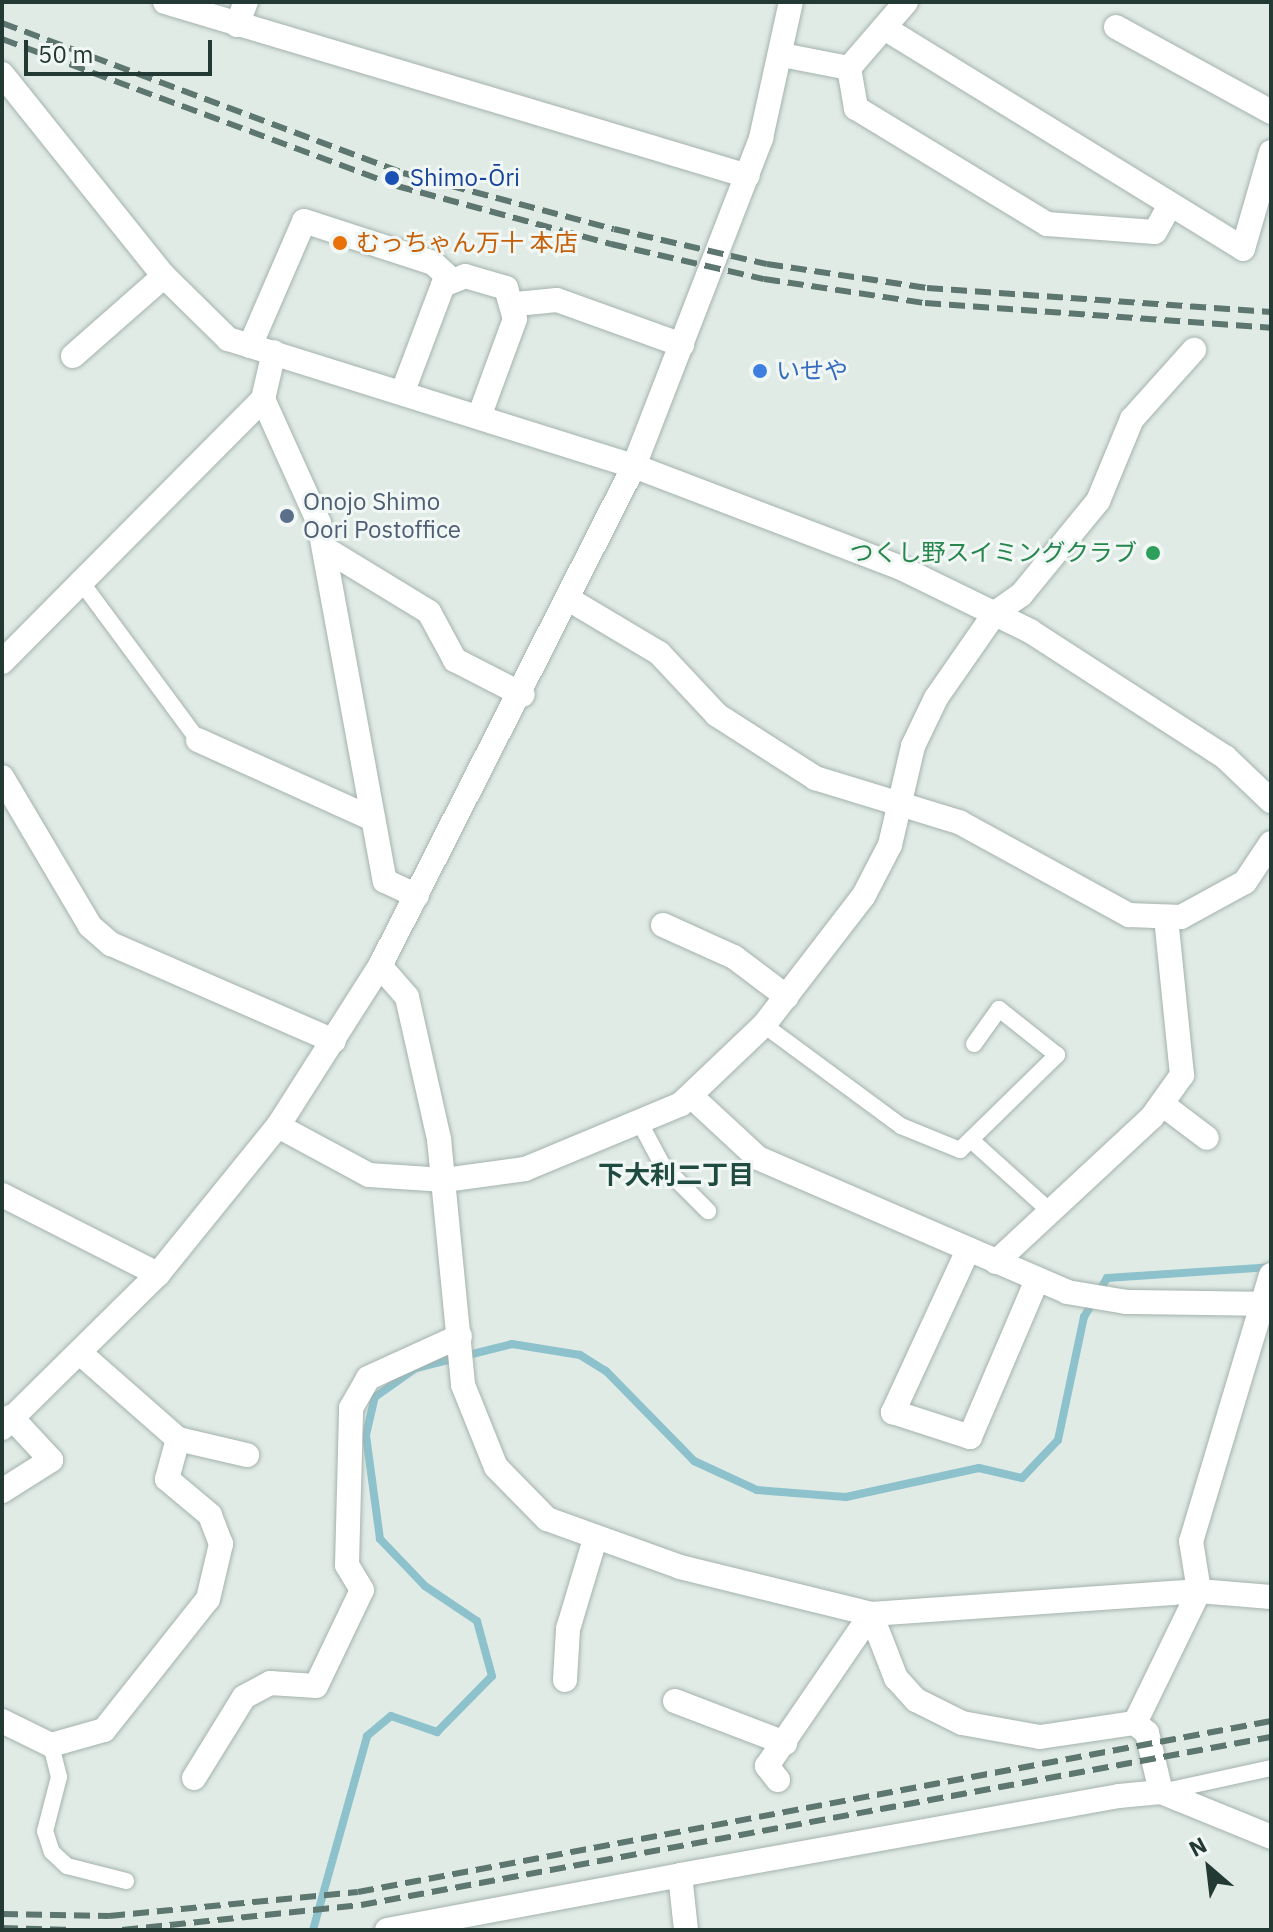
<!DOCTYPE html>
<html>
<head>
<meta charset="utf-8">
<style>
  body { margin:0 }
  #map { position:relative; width:1273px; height:1932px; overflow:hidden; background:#e1ebe6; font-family:"IBM Plex Sans","Noto Sans JP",sans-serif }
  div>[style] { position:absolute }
  .stream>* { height:8px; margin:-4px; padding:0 4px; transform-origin:4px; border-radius:4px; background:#8dc2cc }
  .roads { filter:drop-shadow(0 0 2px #a4b2ad) drop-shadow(0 0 2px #a4b2ad) }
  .service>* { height:16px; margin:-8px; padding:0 8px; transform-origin:8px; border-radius:8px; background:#fff }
  .minor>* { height:24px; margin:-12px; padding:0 12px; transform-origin:12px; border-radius:12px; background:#fff }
  .tertiary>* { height:24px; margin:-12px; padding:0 12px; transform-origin:12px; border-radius:12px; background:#fff }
  .rail>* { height:6px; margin-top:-3px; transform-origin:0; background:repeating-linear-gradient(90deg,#5d766f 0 16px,transparent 0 24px) }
  .dots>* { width:22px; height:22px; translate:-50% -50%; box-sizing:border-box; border:4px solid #f1f7f4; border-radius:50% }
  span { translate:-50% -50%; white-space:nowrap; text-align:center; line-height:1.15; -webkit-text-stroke:6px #f1f7f4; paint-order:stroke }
  .transit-label { font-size:24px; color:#164399 }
  .left { translate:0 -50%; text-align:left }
  .food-label { font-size:24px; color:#c56008 }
  .shop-label { font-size:24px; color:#366cbe }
  .service-label { font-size:24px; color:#4e5e75 }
  .leisure-label { font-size:24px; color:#27864d }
  .right { translate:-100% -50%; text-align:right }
  .neighbourhood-label { font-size:26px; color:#204b40; font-weight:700 }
  .frame { position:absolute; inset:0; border:4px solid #233a34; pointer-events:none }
  .north { position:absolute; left:1169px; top:1828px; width:80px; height:80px; -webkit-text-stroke:6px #f1f7f4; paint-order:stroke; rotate:332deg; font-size:22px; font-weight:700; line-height:32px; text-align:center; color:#233a34 }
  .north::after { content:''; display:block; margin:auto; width:28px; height:36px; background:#233a34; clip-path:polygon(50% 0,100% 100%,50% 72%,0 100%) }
  .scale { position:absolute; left:24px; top:40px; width:188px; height:36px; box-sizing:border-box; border:4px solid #233a34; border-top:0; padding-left:10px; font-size:24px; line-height:28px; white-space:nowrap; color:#233a34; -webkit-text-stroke:6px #f1f7f4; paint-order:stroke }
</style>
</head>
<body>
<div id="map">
  <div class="stream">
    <div style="left:313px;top:1930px;width:201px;rotate:-74.4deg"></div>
    <div style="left:367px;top:1736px;width:31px;rotate:-40deg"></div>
    <div style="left:391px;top:1716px;width:49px;rotate:19.2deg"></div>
    <div style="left:437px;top:1732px;width:78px;rotate:-45.5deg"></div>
    <div style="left:492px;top:1676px;width:57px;rotate:-105.3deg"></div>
    <div style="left:477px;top:1621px;width:63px;rotate:-146.1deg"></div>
    <div style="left:425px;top:1586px;width:65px;rotate:-133.8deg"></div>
    <div style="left:380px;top:1539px;width:105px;rotate:-97.7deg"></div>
    <div style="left:366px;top:1435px;width:39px;rotate:-77deg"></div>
    <div style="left:375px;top:1397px;width:50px;rotate:-35.3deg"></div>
    <div style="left:416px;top:1368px;width:99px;rotate:-14deg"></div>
    <div style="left:512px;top:1344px;width:69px;rotate:9.2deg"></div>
    <div style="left:580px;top:1355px;width:31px;rotate:32deg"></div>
    <div style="left:606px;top:1371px;width:126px;rotate:45.6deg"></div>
    <div style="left:694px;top:1461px;width:69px;rotate:24.7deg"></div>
    <div style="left:757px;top:1490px;width:89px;rotate:4.5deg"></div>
    <div style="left:846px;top:1497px;width:136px;rotate:-12.3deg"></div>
    <div style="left:979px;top:1468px;width:44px;rotate:13.1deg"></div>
    <div style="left:1022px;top:1478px;width:52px;rotate:-46.5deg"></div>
    <div style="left:1058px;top:1440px;width:126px;rotate:-78.1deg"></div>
    <div style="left:1084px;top:1317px;width:45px;rotate:-59.5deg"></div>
    <div style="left:1107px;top:1278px;width:164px;rotate:-3.8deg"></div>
  </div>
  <div class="roads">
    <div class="service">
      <div style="left:79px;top:579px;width:200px;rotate:53.5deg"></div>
      <div style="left:764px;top:1025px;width:170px;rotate:36.4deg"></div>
      <div style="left:901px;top:1126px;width:64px;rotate:22.1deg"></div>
      <div style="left:960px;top:1150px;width:136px;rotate:-44.4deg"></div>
      <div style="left:1057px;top:1055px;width:74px;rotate:-141.6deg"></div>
      <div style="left:999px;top:1009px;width:43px;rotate:125.5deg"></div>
      <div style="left:640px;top:1123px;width:49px;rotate:61.9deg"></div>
      <div style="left:663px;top:1166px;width:64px;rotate:45deg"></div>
      <div style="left:971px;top:1140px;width:109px;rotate:42deg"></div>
      <div style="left:51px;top:1745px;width:33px;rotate:76deg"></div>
      <div style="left:59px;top:1777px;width:56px;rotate:104.5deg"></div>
      <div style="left:45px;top:1831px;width:22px;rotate:72deg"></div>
      <div style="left:52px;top:1852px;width:21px;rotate:43deg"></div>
      <div style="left:67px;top:1866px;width:61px;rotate:14.3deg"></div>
      <div style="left:1161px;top:1792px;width:113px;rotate:-12.3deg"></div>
    </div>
    <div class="minor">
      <div style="left:237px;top:25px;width:25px;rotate:-69deg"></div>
      <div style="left:1116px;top:27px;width:177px;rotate:28.7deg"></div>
      <div style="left:886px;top:29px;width:419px;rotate:31.6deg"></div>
      <div style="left:1243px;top:249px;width:101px;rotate:-73.9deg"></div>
      <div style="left:782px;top:55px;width:68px;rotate:11deg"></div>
      <div style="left:849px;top:68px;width:87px;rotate:-49.2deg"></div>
      <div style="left:849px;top:68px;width:41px;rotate:80.1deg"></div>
      <div style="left:856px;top:108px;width:223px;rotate:31.3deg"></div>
      <div style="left:1047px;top:224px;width:108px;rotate:4.2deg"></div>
      <div style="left:1155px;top:232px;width:31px;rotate:-61deg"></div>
      <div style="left:516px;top:304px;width:41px;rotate:-5.6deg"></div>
      <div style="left:557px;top:300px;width:133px;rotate:19.8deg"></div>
      <div style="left:250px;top:346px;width:136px;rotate:-66.6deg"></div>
      <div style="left:304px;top:221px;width:136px;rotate:18deg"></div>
      <div style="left:433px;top:263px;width:24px;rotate:42deg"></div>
      <div style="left:73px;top:356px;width:121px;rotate:-41.3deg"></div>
      <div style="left:403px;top:391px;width:113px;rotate:-69.3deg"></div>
      <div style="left:443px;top:285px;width:24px;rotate:-22deg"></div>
      <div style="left:465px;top:276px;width:43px;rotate:16.3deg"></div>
      <div style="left:506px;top:288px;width:32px;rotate:74deg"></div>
      <div style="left:515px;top:319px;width:101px;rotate:110.2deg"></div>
      <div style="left:263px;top:399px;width:136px;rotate:65.7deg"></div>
      <div style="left:319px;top:523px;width:364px;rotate:79.6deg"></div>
      <div style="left:385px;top:881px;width:35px;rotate:25deg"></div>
      <div style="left:324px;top:548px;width:123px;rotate:31.4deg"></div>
      <div style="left:429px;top:612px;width:55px;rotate:61.6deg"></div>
      <div style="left:455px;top:660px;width:76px;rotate:27.2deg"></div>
      <div style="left:570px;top:600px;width:104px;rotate:30.8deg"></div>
      <div style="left:659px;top:653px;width:85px;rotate:46.9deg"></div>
      <div style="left:717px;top:715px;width:117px;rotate:32.7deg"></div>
      <div style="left:815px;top:778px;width:151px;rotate:17deg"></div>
      <div style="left:959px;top:822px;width:194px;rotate:28.7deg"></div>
      <div style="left:1129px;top:915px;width:52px;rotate:2.2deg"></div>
      <div style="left:1181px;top:917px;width:73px;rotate:-28.7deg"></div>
      <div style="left:1245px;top:882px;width:47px;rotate:-56.3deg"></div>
      <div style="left:198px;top:740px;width:192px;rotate:24.3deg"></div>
      <div style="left:2px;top:777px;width:173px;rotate:59.4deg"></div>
      <div style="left:90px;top:926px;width:28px;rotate:41deg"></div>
      <div style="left:111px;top:944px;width:243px;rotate:23.5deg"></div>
      <div style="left:663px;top:925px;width:78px;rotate:24.3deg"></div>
      <div style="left:734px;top:957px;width:66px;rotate:37deg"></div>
      <div style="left:380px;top:966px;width:41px;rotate:48.9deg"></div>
      <div style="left:407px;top:997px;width:146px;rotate:77.3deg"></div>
      <div style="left:439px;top:1139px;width:247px;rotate:84.4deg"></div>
      <div style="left:463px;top:1385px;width:88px;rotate:68.1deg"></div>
      <div style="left:496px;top:1467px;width:73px;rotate:45.6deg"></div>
      <div style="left:547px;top:1519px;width:141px;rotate:19.8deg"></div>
      <div style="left:680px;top:1567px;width:197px;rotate:13.8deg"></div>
      <div style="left:871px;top:1614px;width:329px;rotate:-4deg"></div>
      <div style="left:691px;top:1096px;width:91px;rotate:42.8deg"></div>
      <div style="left:758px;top:1158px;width:337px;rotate:23.4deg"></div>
      <div style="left:1067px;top:1292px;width:61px;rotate:9.5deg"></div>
      <div style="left:1127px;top:1302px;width:135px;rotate:0.8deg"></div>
      <div style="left:1162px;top:1104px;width:56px;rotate:37.1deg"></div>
      <div style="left:278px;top:1126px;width:103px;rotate:28.3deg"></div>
      <div style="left:369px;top:1175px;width:76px;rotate:3.8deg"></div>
      <div style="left:445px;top:1180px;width:81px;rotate:-7.8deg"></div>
      <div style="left:525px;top:1169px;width:169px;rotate:-22.6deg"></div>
      <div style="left:681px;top:1104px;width:115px;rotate:-43.6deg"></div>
      <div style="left:764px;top:1025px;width:164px;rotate:-52.4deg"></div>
      <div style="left:864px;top:895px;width:56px;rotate:-62.5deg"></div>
      <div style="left:890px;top:845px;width:102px;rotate:-76.9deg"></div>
      <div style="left:913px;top:746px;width:53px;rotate:-64.4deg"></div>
      <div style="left:936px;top:698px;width:103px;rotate:-55.2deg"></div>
      <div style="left:995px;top:613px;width:32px;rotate:-35deg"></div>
      <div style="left:1021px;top:595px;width:122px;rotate:-50.7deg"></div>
      <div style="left:1098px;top:501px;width:89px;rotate:-67.5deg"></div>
      <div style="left:1132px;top:419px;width:93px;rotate:-48.1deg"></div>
      <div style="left:2px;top:1195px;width:175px;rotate:26.9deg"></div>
      <div style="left:968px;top:1250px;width:179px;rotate:114.8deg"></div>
      <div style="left:893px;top:1412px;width:81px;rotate:18deg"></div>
      <div style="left:970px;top:1437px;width:171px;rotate:-66.9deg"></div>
      <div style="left:996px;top:1262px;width:213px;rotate:-42.9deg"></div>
      <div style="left:1152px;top:1117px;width:52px;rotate:-54.5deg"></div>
      <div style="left:1182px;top:1075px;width:159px;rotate:-95.8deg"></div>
      <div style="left:80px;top:1353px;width:130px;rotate:41.3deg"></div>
      <div style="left:178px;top:1439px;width:71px;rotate:13.1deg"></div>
      <div style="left:2px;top:1491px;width:58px;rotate:-32.3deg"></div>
      <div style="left:51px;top:1460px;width:59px;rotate:-132.9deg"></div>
      <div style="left:871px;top:1614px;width:69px;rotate:68.7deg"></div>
      <div style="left:896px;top:1678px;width:30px;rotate:48deg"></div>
      <div style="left:916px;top:1700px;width:51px;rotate:26.6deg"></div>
      <div style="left:962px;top:1723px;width:79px;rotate:10.2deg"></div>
      <div style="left:1040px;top:1737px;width:96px;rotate:-8.4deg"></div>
      <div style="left:565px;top:1680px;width:51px;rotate:-86.6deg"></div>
      <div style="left:568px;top:1629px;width:94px;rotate:-73.3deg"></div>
      <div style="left:675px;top:1701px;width:118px;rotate:20.9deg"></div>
      <div style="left:2px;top:1721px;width:55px;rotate:26.1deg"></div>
      <div style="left:51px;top:1745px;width:55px;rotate:-15.8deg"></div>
      <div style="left:104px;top:1730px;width:167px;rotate:-51.6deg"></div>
      <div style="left:208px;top:1599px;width:57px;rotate:-76.7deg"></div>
      <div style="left:221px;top:1544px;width:31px;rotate:-111deg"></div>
      <div style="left:210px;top:1515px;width:56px;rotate:-140.1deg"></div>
      <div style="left:167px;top:1479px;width:41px;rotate:-74.6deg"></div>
      <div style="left:194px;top:1778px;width:95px;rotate:-58.3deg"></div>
      <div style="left:244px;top:1697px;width:30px;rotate:-28deg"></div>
      <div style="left:270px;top:1683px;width:46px;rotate:3.7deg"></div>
      <div style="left:316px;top:1686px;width:106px;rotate:-64.4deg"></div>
      <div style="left:362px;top:1590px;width:29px;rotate:-121deg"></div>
      <div style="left:347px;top:1565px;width:157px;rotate:-88.5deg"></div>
      <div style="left:351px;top:1408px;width:34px;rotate:-60deg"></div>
      <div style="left:368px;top:1378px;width:101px;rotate:-24.5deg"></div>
      <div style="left:778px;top:1780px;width:18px;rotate:-128deg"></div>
      <div style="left:767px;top:1766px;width:184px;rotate:-55.6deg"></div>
      <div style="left:1161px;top:1792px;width:61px;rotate:-103.3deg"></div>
      <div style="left:1147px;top:1733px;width:16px;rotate:-140deg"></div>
      <div style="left:1135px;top:1723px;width:147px;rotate:-64.1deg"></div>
      <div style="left:387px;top:1930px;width:298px;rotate:-10.6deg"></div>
      <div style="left:686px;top:1930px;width:55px;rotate:-96.2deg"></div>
      <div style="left:680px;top:1875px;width:446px;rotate:-10.2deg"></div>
      <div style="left:1119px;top:1796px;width:42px;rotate:-5.4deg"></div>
      <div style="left:1161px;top:1792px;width:119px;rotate:22.2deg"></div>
    </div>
    <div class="tertiary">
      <div style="left:165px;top:2px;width:608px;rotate:16.62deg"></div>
      <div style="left:2px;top:74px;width:259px;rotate:51.3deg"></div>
      <div style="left:164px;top:276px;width:90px;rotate:44.5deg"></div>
      <div style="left:228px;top:339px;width:425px;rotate:17.4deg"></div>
      <div style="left:634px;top:466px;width:286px;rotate:20.9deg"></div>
      <div style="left:901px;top:568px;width:144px;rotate:26deg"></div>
      <div style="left:1030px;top:631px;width:232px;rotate:32.9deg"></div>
      <div style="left:1225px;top:757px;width:64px;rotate:43.7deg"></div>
      <div style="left:2px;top:662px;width:371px;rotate:-45.2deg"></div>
      <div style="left:263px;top:399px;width:48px;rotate:-76.8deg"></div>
      <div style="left:1271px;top:1275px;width:278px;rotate:106.7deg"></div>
      <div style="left:1191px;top:1541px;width:51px;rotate:80.9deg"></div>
      <div style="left:1199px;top:1591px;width:72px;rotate:4.8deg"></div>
      <div style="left:2px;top:1428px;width:219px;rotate:-44.6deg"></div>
      <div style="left:158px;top:1274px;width:191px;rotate:-51deg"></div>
      <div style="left:278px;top:1126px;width:190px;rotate:-57.5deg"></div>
      <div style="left:380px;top:966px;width:561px;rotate:-63.07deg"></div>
      <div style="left:634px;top:466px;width:352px;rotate:-68.8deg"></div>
      <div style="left:761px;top:138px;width:139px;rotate:-77.6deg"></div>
    </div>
  </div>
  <div class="rail">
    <div style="left:2px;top:23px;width:428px;rotate:20.5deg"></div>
    <div style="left:403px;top:173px;width:218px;rotate:14.9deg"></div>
    <div style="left:614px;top:229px;width:157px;rotate:12.9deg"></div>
    <div style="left:767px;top:264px;width:162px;rotate:8.5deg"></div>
    <div style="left:927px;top:288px;width:345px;rotate:4deg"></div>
    <div style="left:2px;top:39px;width:421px;rotate:20.4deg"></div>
    <div style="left:397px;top:186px;width:222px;rotate:15.2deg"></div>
    <div style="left:611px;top:244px;width:157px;rotate:12.9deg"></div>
    <div style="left:764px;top:279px;width:163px;rotate:8.5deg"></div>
    <div style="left:925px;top:303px;width:347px;rotate:4.1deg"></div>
    <div style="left:2px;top:1914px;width:107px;rotate:1.1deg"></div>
    <div style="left:109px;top:1916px;width:250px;rotate:-5.5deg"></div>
    <div style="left:358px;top:1892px;width:929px;rotate:-10.61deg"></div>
    <div style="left:2px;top:1928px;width:70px;rotate:1.6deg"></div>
    <div style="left:122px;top:1930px;width:240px;rotate:-6deg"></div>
    <div style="left:361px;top:1905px;width:925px;rotate:-10.46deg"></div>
  </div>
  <div class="dots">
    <div style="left:392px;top:178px;background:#1a4fb4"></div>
    <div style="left:340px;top:243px;background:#e8710a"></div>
    <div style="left:760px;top:371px;background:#3f7fe0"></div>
    <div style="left:287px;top:516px;background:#5c6f8a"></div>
    <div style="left:1153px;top:553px;background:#2e9e5b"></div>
  </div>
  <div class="transit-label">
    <span class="left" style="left:410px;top:178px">Shimo-Ōri</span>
  </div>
  <div class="food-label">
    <span class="left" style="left:356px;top:243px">むっちゃん万十 本店</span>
  </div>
  <div class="shop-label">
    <span class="left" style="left:776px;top:371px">いせや</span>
  </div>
  <div class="service-label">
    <span class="left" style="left:303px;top:516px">Onojo Shimo<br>Oori Postoffice</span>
  </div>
  <div class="leisure-label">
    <span class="right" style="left:1137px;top:553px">つくし野スイミングクラブ</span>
  </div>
  <div class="neighbourhood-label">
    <span style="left:676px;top:1175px">下大利二丁目</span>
  </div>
  <div class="frame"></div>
  <div class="north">N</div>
  <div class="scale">50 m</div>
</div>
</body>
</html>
